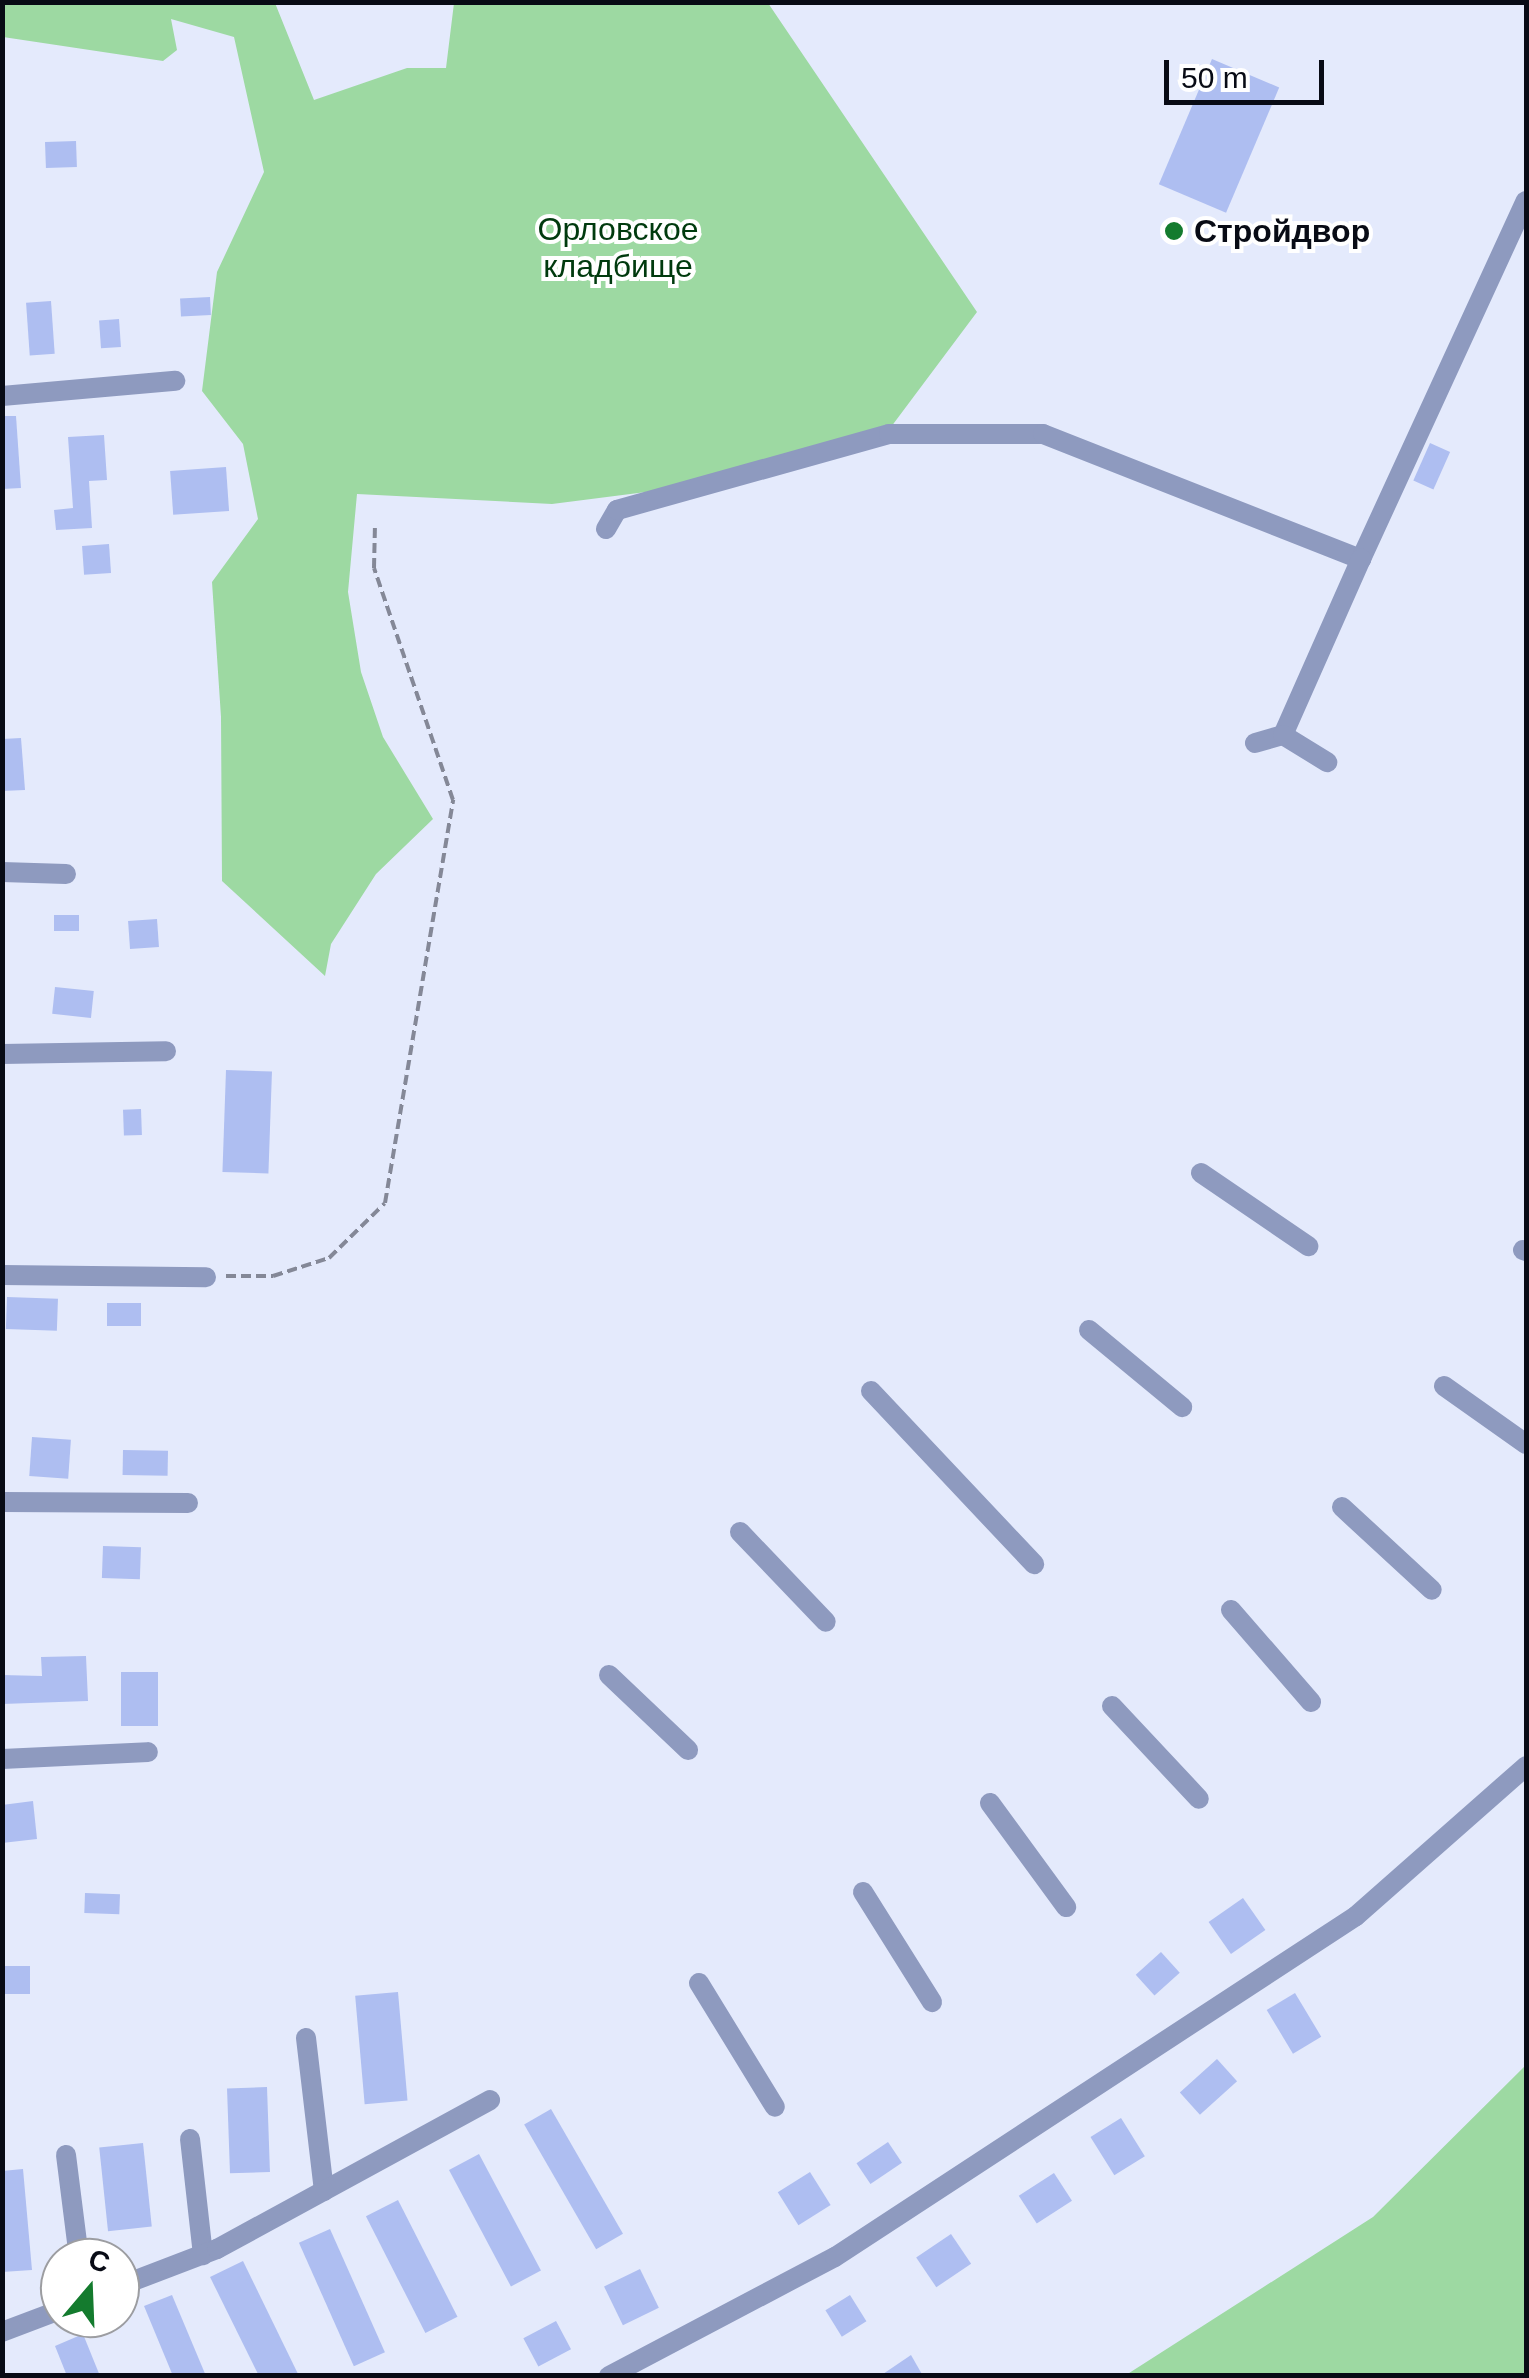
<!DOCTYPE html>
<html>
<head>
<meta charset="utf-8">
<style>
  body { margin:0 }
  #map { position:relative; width:1529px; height:2378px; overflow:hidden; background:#e4eafc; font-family:Arial,sans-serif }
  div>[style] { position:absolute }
  .green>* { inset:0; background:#9dd9a2 }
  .building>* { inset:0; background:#aebef1; transform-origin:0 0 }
  .path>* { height:4px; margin-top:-2px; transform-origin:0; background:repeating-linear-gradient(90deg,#848897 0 10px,transparent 0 15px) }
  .minor>* { height:20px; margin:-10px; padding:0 10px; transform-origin:10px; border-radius:10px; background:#8e9abf }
  .dots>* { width:28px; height:28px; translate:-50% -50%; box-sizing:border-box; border:5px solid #fff; border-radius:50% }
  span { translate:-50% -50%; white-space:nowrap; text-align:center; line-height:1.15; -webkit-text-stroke:8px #fff; paint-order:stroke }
  .park-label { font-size:32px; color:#003a0e }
  .poi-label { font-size:32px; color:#080b15; font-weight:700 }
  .left { translate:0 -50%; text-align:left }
  .frame { position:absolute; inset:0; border:5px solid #080b15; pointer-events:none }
  .north { position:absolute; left:40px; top:2238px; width:100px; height:100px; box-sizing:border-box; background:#fff; border:2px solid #9c9da1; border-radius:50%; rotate:19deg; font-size:28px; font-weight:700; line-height:40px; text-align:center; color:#080b15 }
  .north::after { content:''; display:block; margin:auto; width:35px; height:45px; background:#147b2e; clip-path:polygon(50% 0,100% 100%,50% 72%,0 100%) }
  .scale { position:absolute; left:1164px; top:60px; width:160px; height:45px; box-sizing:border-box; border:5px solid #080b15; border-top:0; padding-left:12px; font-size:30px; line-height:35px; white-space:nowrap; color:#080b15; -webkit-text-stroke:8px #fff; paint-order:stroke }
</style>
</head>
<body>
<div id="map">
  <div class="green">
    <div style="clip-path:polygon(2px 3px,275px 3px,314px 100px,407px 68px,446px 68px,454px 3px,768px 3px,977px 312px,891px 427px,693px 486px,552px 504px,357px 494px,348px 592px,361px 672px,383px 737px,433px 819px,376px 874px,331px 944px,325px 976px,222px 881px,221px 717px,212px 582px,258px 519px,243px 444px,202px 391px,217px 272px,264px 172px,234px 37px,171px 19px,177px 50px,163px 61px,3px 37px)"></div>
    <div style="clip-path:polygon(1526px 2065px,1526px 2375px,1126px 2375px,1373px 2217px)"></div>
  </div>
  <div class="building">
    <div style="left:1212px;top:59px;width:73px;height:136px;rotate:23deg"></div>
    <div style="left:76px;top:141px;width:26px;height:31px;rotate:88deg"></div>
    <div style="left:210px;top:297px;width:18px;height:30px;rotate:87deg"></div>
    <div style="left:51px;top:301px;width:53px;height:25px;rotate:86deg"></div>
    <div style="left:119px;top:319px;width:28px;height:20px;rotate:86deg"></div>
    <div style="clip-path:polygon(2px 416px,16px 416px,21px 488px,2px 489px)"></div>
    <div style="clip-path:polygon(104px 435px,107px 480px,89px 481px,92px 528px,56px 530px,54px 510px,73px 508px,68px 437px)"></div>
    <div style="left:1430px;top:443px;width:22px;height:41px;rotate:24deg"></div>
    <div style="left:226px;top:467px;width:44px;height:56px;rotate:86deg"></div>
    <div style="left:109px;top:544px;width:29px;height:27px;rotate:86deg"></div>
    <div style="clip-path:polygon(21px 738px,25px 790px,2px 791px,2px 739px)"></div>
    <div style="left:54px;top:915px;width:25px;height:16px"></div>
    <div style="left:157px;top:919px;width:28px;height:29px;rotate:86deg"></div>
    <div style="left:55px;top:987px;width:39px;height:27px;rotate:6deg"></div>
    <div style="left:226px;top:1070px;width:46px;height:102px;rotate:2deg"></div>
    <div style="left:141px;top:1109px;width:26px;height:18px;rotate:88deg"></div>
    <div style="left:7px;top:1297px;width:51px;height:32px;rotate:2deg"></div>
    <div style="left:107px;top:1303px;width:34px;height:23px"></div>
    <div style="left:32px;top:1437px;width:39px;height:39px;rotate:4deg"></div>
    <div style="left:123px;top:1450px;width:45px;height:25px;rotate:1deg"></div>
    <div style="left:103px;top:1546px;width:38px;height:32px;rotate:2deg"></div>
    <div style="clip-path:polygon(86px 1656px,88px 1701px,2px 1704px,2px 1675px,42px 1676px,41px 1657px)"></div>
    <div style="left:121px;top:1672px;width:37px;height:54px"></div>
    <div style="clip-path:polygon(33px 1801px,37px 1839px,2px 1843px,2px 1805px)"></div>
    <div style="left:85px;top:1893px;width:35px;height:20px;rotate:2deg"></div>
    <div style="left:1243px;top:1898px;width:39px;height:42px;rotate:55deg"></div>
    <div style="left:1161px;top:1952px;width:28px;height:34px;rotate:48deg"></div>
    <div style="left:2px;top:1966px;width:28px;height:28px"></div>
    <div style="left:398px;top:1992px;width:109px;height:43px;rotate:85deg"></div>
    <div style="left:1295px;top:1993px;width:51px;height:33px;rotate:59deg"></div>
    <div style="left:1217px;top:2059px;width:30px;height:50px;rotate:48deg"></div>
    <div style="left:267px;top:2087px;width:85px;height:40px;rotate:88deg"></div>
    <div style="left:551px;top:2109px;width:144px;height:31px;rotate:60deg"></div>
    <div style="left:1121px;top:2118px;width:45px;height:36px;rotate:58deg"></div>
    <div style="left:888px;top:2142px;width:25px;height:38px;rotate:56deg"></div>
    <div style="left:143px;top:2143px;width:84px;height:44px;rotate:84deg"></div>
    <div style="left:479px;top:2154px;width:132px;height:34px;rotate:62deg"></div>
    <div style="clip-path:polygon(23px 2169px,32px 2270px,2px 2272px,2px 2171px)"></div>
    <div style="left:810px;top:2172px;width:39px;height:38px;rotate:58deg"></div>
    <div style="left:1054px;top:2173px;width:33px;height:42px;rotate:57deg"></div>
    <div style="left:398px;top:2200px;width:131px;height:36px;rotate:63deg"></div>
    <div style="left:330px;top:2229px;width:135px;height:34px;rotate:66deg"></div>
    <div style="left:951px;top:2234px;width:36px;height:42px;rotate:56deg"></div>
    <div style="clip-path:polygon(243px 2261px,299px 2376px,259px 2376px,210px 2277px)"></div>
    <div style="left:640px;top:2269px;width:43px;height:40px;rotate:64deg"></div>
    <div style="clip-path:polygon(172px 2295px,206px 2376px,173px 2376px,144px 2306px)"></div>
    <div style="left:850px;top:2295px;width:31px;height:29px;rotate:58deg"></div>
    <div style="left:556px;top:2321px;width:32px;height:37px;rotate:62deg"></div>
    <div style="clip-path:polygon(83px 2334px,100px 2376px,67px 2376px,55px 2346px)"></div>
    <div style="clip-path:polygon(911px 2355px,923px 2376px,880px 2376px)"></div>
  </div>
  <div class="path">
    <div style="left:226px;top:1276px;width:47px"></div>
    <div style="left:273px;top:1276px;width:59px;rotate:-17.8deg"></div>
    <div style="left:329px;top:1258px;width:78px;rotate:-44.5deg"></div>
    <div style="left:385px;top:1203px;width:409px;rotate:-80.4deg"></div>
    <div style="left:453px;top:800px;width:245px;rotate:-108.8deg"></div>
    <div style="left:374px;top:568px;width:45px;rotate:-88.7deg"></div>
  </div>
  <div class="minor">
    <div style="left:2px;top:396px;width:174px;rotate:-5deg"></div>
    <div style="left:606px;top:529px;width:22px;rotate:-60deg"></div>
    <div style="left:617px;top:510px;width:282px;rotate:-15.6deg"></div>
    <div style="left:889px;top:434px;width:154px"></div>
    <div style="left:1043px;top:434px;width:342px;rotate:21.5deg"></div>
    <div style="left:1361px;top:559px;width:394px;rotate:-65.3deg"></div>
    <div style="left:1283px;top:735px;width:193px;rotate:-66.1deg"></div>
    <div style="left:1255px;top:743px;width:29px;rotate:-16deg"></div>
    <div style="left:1283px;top:735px;width:52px;rotate:31.5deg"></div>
    <div style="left:2px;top:872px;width:64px;rotate:1.8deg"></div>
    <div style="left:2px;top:1054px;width:164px;rotate:-1deg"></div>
    <div style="left:1201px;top:1173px;width:130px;rotate:34.3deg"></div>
    <div style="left:1523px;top:1250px;width:3px;rotate:18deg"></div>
    <div style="left:2px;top:1275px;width:204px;rotate:0.6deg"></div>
    <div style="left:1089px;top:1330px;width:121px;rotate:39.6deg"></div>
    <div style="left:1444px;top:1386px;width:100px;rotate:35.3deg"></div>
    <div style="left:871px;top:1391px;width:238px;rotate:46.7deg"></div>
    <div style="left:2px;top:1502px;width:186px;rotate:0.3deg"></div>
    <div style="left:1342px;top:1507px;width:122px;rotate:42.7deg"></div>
    <div style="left:740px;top:1532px;width:124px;rotate:46.3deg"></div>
    <div style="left:1231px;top:1610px;width:122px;rotate:49deg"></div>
    <div style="left:609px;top:1675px;width:109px;rotate:43.5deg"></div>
    <div style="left:1112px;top:1706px;width:127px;rotate:46.9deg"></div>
    <div style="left:2px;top:1759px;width:146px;rotate:-2.7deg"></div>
    <div style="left:990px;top:1803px;width:129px;rotate:53.8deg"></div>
    <div style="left:863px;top:1892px;width:130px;rotate:57.9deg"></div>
    <div style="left:699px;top:1983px;width:145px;rotate:58.5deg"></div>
    <div style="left:306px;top:2038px;width:154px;rotate:83.3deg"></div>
    <div style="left:190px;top:2139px;width:117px;rotate:83.6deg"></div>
    <div style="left:66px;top:2155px;width:104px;rotate:82.8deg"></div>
    <div style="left:120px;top:2286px;width:104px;rotate:-20.9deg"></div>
    <div style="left:217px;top:2249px;width:311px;rotate:-28.6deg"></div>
    <div style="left:2px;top:2332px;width:62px;rotate:-20.8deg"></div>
    <div style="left:609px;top:2376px;width:255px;rotate:-27.8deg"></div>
    <div style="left:835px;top:2257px;width:623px;rotate:-33.21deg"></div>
    <div style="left:1356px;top:1916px;width:227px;rotate:-41.4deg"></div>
  </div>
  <div class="dots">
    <div style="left:1174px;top:231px;background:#147b2e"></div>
  </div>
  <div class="park-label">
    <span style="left:618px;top:248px">Орловское<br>кладбище</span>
  </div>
  <div class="poi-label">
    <span class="left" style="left:1194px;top:231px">Стройдвор</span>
  </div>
  <div class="frame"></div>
  <div class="north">С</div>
  <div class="scale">50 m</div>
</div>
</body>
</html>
